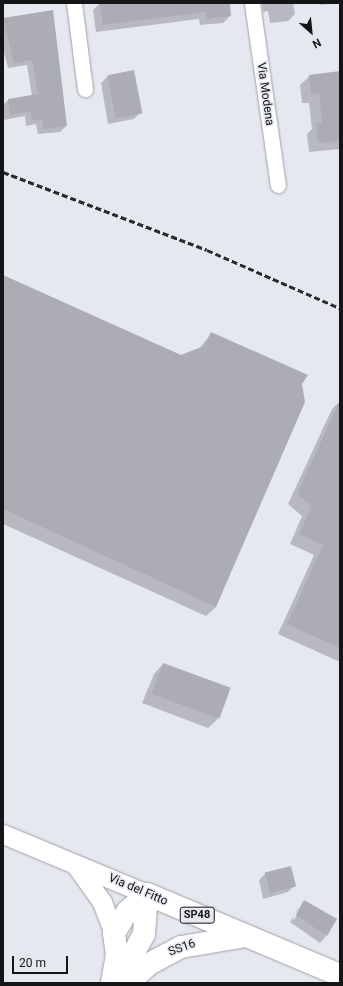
<!DOCTYPE html>
<html>
<head>
<meta charset="utf-8">
<style>
  body { margin:0 }
  #map { position:relative; width:343px; height:986px; overflow:hidden; background:#e6e8f0; font-family:Roboto,sans-serif }
  div>[style] { position:absolute }
  .shadow>* { inset:0; background:#0003 }
  .building>* { inset:0; background:#abacb4; transform-origin:0 0 }
  .roads { filter:drop-shadow(0 0 1px #9fa1a8) drop-shadow(0 0 1px #9fa1a8) }
  .minor>* { height:15px; margin:-7.5px; padding:0 7.5px; transform-origin:7.5px; border-radius:7.5px; background:#fff }
  .tertiary>* { height:19px; margin:-9.5px; padding:0 9.5px; transform-origin:9.5px; border-radius:9.5px; background:#fff }
  .primary>* { height:22px; margin:-11px; padding:0 11px; transform-origin:11px; border-radius:11px; background:#fff }
  .rail>* { height:3px; margin-top:-1.5px; transform-origin:0; background:repeating-linear-gradient(90deg,#2a2b2e 0 6px,transparent 0 9px) }
  span { translate:-50% -50%; white-space:nowrap; text-align:center; line-height:1.15; -webkit-text-stroke:3px #e6e8f0; paint-order:stroke }
  .shield-label span { padding:1px 3px; background:#e6e8f0; border:1px solid; border-radius:3px; -webkit-text-stroke-width:0 }
  .shield-label { font-size:11px; color:#141517; font-weight:700 }
  .street-label { font-size:12px; color:#141517 }
  .frame { position:absolute; inset:0; border:4px solid #141517; pointer-events:none }
  .north { position:absolute; left:291px; top:12px; width:40px; height:40px; -webkit-text-stroke:3px #e6e8f0; paint-order:stroke; rotate:153deg; font-size:11px; font-weight:700; line-height:16px; text-align:center; color:#141517 }
  .north::after { content:''; display:block; margin:auto; width:14px; height:18px; background:#141517; clip-path:polygon(50% 0,100% 100%,50% 72%,0 100%) }
  .scale { position:absolute; left:12px; top:956px; width:56px; height:18px; box-sizing:border-box; border:2px solid #141517; border-top:0; padding-left:5px; font-size:12px; line-height:14px; white-space:nowrap; color:#141517; -webkit-text-stroke:3px #e6e8f0; paint-order:stroke }
</style>
</head>
<body>
<div id="map">
  <div class="shadow">
    <div style="clip-path:polygon(100px 3px,229px 3px,230px 16px,223px 23px,200px 25px,199px 19px,96px 32px,93px 10px)"></div>
    <div style="clip-path:polygon(262px 3px,293px 3px,295px 14px,288px 21px,270px 23px,268px 11px,263px 12px)"></div>
    <div style="clip-path:polygon(320px 3px,337px 3px,320px 5px)"></div>
    <div style="clip-path:polygon(52px 11px,66px 126px,60px 132px,38px 134px,36px 124px,26px 126px,25px 116px,4px 120px,3px 105px,8px 100px,32px 96px,27px 65px,8px 68px,3px 48px,3px 19px)"></div>
    <div style="clip-path:polygon(340px 72px,340px 149px,309px 152px,307px 134px,312px 129px,309px 103px,302px 103px,300px 85px,310px 76px)"></div>
    <div style="clip-path:polygon(108px 76px,141px 112px,134px 119px,108px 124px,101px 83px)"></div>
    <div style="clip-path:polygon(3px 278px,181px 356px,198px 350px,212px 333px,301px 384px,216px 607px,206px 616px,3px 524px)"></div>
    <div style="clip-path:polygon(340px 401px,340px 662px,278px 634px,314px 555px,290px 544px,302px 516px,288px 504px,332px 409px)"></div>
    <div style="clip-path:polygon(163px 664px,218px 719px,208px 728px,142px 703px,154px 674px)"></div>
    <div style="clip-path:polygon(266px 873px,295px 885px,288px 892px,263px 899px,259px 880px)"></div>
    <div style="clip-path:polygon(evenodd,304px 901px,326px 936px,320px 943px,290px 922px,304px 901px,298px 908px,301px 908px,294px 920px,293px 919px,298px 908px)"></div>
  </div>
  <div class="building">
    <div style="clip-path:polygon(100px 3px,230px 3px,231px 16px,207px 19px,206px 8px,206px 12px,103px 25px)"></div>
    <div style="clip-path:polygon(53px 10px,67px 126px,43px 129px,42px 119px,32px 120px,30px 111px,10px 115px,8px 99px,38px 94px,32px 60px,14px 63px,3px 18px)"></div>
    <div style="left:134px;top:70px;width:44px;height:27px;rotate:79deg"></div>
    <div style="clip-path:polygon(340px 71px,340px 141px,318px 143px,316px 123px,322px 123px,319px 93px,311px 94px,309px 75px)"></div>
    <div style="clip-path:polygon(3px 275px,181px 355px,204px 346px,211px 332px,308px 375px,302px 384px,305px 402px,216px 607px,3px 509px)"></div>
    <div style="clip-path:polygon(340px 400px,340px 648px,287px 624px,323px 545px,299px 534px,312px 506px,297px 494px)"></div>
    <div style="left:163px;top:663px;width:72px;height:33px;rotate:20deg"></div>
    <div style="left:291px;top:866px;width:21px;height:27px;rotate:76deg"></div>
    <div style="clip-path:polygon(304px 900px,337px 919px,327px 936px,296px 915px)"></div>
  </div>
  <div class="roads">
    <div class="minor">
      <div style="left:74px;top:3px;width:87px;rotate:82.7deg"></div>
      <div style="left:252px;top:3px;width:184px;rotate:81.9deg"></div>
    </div>
    <div class="tertiary">
      <div style="left:3px;top:834px;width:156px;rotate:22.6deg"></div>
      <div style="left:75px;top:864px;width:47px;rotate:54.6deg"></div>
      <div style="left:102px;top:902px;width:33px;rotate:69deg"></div>
    </div>
    <div class="primary">
      <div style="left:147px;top:894px;width:209px;rotate:22.8deg"></div>
      <div style="left:112px;top:983px;width:28px;rotate:-80deg"></div>
      <div style="left:117px;top:955px;width:22px;rotate:-98deg"></div>
      <div style="left:114px;top:933px;width:26px;rotate:-58deg"></div>
      <div style="left:128px;top:911px;width:25px;rotate:-42deg"></div>
      <div style="left:117px;top:983px;width:56px;rotate:-61.1deg"></div>
      <div style="left:144px;top:934px;width:40px;rotate:-85.7deg"></div>
      <div style="left:128px;top:983px;width:28px;rotate:-42deg"></div>
      <div style="left:149px;top:964px;width:36px;rotate:-28deg"></div>
      <div style="left:181px;top:947px;width:66px;rotate:-9.6deg"></div>
    </div>
  </div>
  <div class="rail">
    <div style="left:3px;top:172px;width:218px;rotate:20.9deg"></div>
    <div style="left:207px;top:250px;width:145px;rotate:23.6deg"></div>
  </div>
  <div class="shield-label">
    <span style="left:197px;top:915px">SP48</span>
  </div>
  <div class="street-label">
    <span style="left:265px;top:94px;rotate:82deg">Via Modena</span>
    <span style="left:138px;top:890px;rotate:23deg">Via del Fitto</span>
    <span style="left:182px;top:948px;rotate:-20deg">SS16</span>
  </div>
  <div class="frame"></div>
  <div class="north">N</div>
  <div class="scale">20 m</div>
</div>
</body>
</html>
